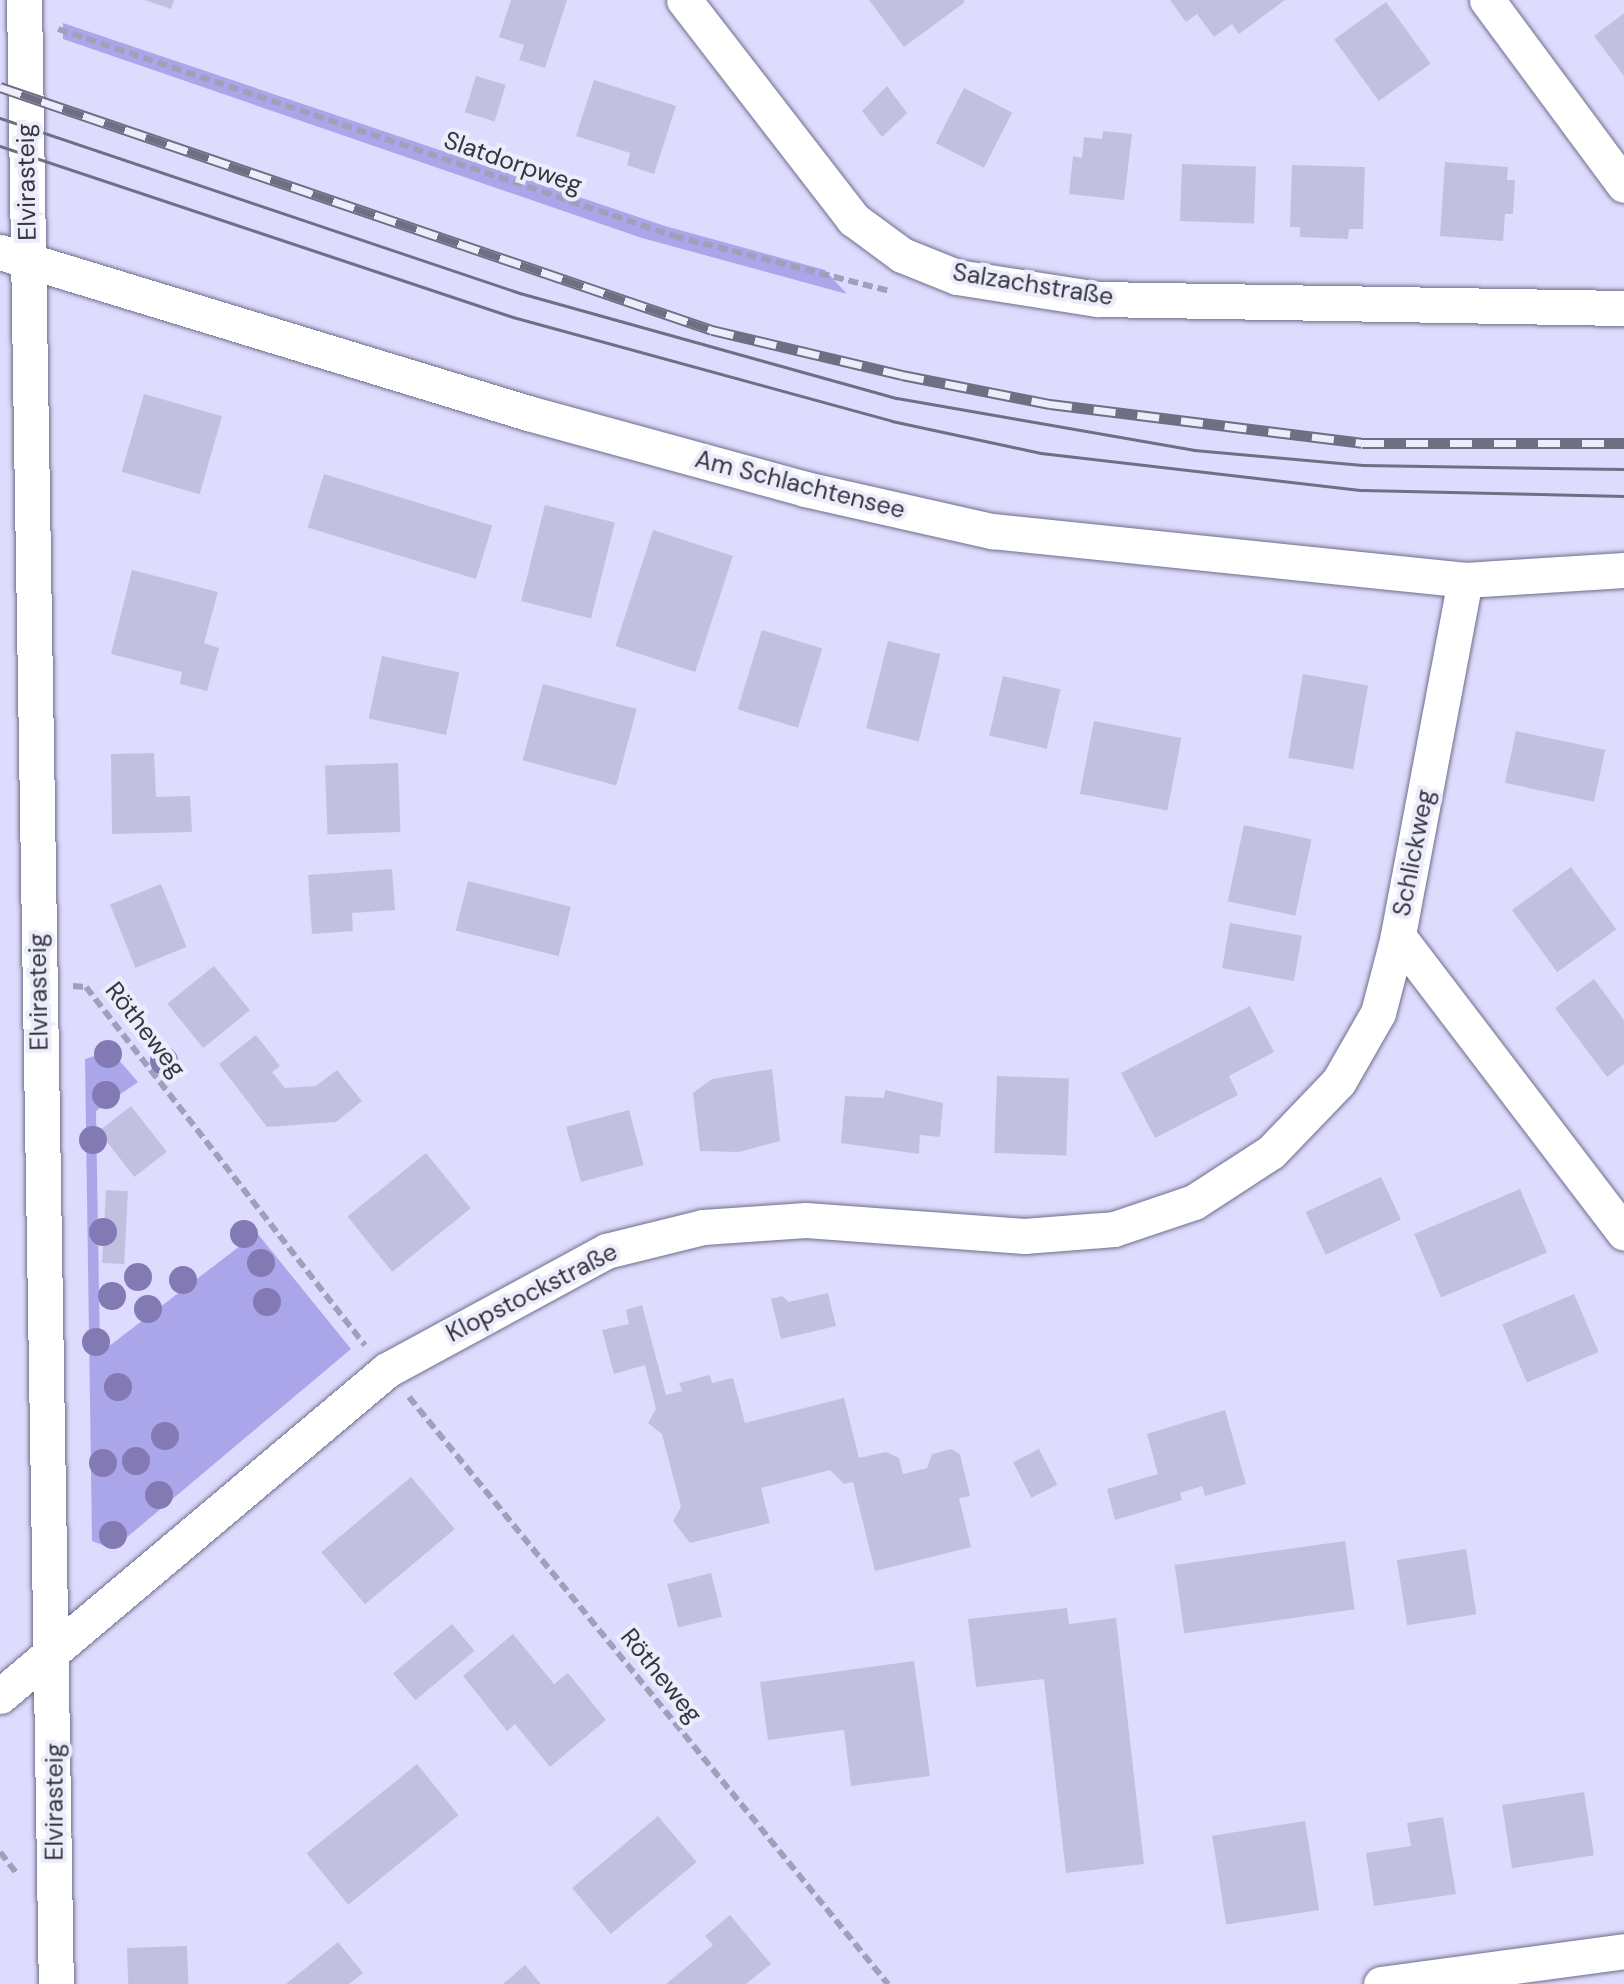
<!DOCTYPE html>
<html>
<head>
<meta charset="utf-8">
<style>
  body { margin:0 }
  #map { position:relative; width:1624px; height:1984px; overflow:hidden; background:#dddcfe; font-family:"DM Sans",sans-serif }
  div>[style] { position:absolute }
  .green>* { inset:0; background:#aba6e9 }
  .building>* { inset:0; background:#c1c0e1; transform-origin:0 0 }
  .path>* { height:6px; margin-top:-3px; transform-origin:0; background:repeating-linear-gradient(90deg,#a0a0ba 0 10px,transparent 0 15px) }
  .roads { filter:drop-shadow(0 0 2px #6f6d8b) drop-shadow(0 0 2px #6f6d8b) }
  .street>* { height:35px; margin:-17.5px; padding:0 17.5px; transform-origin:17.5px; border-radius:17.5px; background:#fff }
  .tram>* { height:2.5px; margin:-1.25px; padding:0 1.25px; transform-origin:1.25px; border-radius:1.25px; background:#6f6e82 }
  .rail>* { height:11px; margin-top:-5.5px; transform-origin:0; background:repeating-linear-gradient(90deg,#ececfa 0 22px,#6f6e82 0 44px); box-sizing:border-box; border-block:2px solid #6f6e82 }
  .trees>* { width:28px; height:28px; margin:-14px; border-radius:50%; background:#837ab4 }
  span { translate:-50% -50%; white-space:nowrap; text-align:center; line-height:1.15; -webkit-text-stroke:8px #ececfa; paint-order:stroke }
  .street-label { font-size:25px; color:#363643 }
</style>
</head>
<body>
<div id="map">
  <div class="green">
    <div style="clip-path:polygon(63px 23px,665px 226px,825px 270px,847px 294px,642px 238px,63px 39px)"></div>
    <div style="clip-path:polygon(111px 1051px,138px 1082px,96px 1111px,100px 1353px,257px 1233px,351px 1349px,113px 1549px,92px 1541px,85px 1059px)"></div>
  </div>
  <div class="building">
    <div style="clip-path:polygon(145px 0,174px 0,171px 9px)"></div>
    <div style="clip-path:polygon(511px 0,567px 0,545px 68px,519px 60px,524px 45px,499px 37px)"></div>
    <div style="clip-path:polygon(869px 0,963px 0,965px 2px,904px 47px)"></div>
    <div style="clip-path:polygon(1170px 0,1285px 0,1239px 34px,1232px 24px,1214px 37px,1197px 14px,1186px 22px)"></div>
    <div style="left:1386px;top:2px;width:76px;height:64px;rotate:54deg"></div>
    <div style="clip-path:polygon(1624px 13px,1624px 76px,1594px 36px)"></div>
    <div style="left:476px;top:76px;width:31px;height:38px;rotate:17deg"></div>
    <div style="clip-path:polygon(594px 80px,676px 106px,654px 174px,627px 165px,630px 153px,576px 136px)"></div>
    <div style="clip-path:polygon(887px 86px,907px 113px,882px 137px,862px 111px)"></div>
    <div style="left:964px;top:88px;width:54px;height:62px;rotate:27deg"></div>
    <div style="clip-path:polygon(1103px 131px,1132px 134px,1124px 200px,1069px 194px,1073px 156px,1082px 158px,1084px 137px,1102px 139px)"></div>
    <div style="clip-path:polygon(1445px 162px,1508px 167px,1507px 180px,1515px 180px,1513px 214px,1505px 214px,1503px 241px,1440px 236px)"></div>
    <div style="left:1182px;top:164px;width:74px;height:57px;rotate:2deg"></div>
    <div style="clip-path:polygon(1292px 165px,1365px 167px,1363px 229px,1349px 229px,1348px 239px,1300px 237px,1300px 227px,1290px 227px)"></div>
    <div style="left:144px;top:394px;width:81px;height:81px;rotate:16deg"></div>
    <div style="left:324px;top:474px;width:176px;height:56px;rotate:17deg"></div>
    <div style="left:545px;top:505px;width:72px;height:99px;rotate:14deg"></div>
    <div style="left:653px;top:530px;width:84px;height:122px;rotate:18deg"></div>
    <div style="clip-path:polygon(132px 570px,218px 592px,204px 643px,219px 648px,207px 691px,180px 684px,182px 672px,111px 654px)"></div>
    <div style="left:762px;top:630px;width:63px;height:83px;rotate:17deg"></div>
    <div style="left:888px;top:641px;width:54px;height:90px;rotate:14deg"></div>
    <div style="left:382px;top:656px;width:79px;height:64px;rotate:12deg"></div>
    <div style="left:1303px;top:674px;width:66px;height:85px;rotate:10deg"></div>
    <div style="left:1003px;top:676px;width:59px;height:61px;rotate:13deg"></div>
    <div style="left:543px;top:684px;width:97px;height:79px;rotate:15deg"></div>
    <div style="left:1094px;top:721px;width:89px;height:74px;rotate:11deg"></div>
    <div style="left:1516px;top:731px;width:91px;height:53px;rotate:12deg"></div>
    <div style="clip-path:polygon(154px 753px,156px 797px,190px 796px,192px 832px,112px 834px,111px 754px)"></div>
    <div style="left:398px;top:763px;width:69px;height:73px;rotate:88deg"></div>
    <div style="left:1244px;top:825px;width:69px;height:78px;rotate:12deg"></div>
    <div style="left:1571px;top:867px;width:77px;height:73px;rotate:54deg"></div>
    <div style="clip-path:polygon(392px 869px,395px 910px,352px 913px,353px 931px,312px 934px,308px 875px)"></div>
    <div style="left:468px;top:881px;width:106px;height:51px;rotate:14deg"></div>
    <div style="left:161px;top:884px;width:68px;height:55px;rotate:68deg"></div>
    <div style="left:1230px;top:923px;width:73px;height:46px;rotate:10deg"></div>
    <div style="left:214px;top:966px;width:57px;height:60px;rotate:51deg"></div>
    <div style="clip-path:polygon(1594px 979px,1624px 1020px,1624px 1064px,1607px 1077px,1555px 1008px)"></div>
    <div style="clip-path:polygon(1250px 1006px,1274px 1052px,1229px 1076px,1238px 1095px,1155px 1138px,1121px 1073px)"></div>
    <div style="clip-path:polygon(256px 1035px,280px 1066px,272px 1072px,285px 1088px,316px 1086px,337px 1070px,362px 1101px,336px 1122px,267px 1127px,219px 1064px)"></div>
    <div style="clip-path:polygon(772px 1069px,780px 1141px,739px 1152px,700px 1151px,693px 1093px,712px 1079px)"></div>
    <div style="left:997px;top:1076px;width:72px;height:77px;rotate:2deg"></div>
    <div style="clip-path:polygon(885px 1090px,943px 1103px,940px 1137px,920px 1135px,919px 1154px,841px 1143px,845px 1096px,884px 1098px)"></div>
    <div style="left:131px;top:1106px;width:58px;height:41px;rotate:52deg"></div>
    <div style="left:629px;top:1110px;width:57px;height:65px;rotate:75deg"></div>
    <div style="left:426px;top:1153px;width:71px;height:101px;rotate:51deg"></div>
    <div style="left:1381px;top:1177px;width:47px;height:83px;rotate:65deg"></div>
    <div style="left:1520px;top:1189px;width:69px;height:115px;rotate:67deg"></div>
    <div style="left:106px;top:1190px;width:22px;height:73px;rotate:3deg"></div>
    <div style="clip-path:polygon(828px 1293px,836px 1326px,781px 1339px,771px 1299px,782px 1296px,789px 1302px)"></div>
    <div style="left:1574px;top:1294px;width:63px;height:78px;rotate:67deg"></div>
    <div style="clip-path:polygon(642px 1305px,666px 1395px,682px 1391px,679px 1383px,710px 1375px,712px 1383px,733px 1378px,745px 1423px,844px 1398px,859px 1458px,886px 1452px,899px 1458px,903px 1474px,927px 1468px,932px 1454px,951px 1449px,960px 1454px,970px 1496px,959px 1498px,971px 1547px,875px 1571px,853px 1482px,844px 1484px,830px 1470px,761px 1488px,770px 1523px,690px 1543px,673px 1521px,681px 1507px,662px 1434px,648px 1423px,656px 1409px,645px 1365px,614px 1374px,602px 1330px,629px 1324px,626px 1310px)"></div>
    <div style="clip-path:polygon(1225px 1410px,1246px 1484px,1205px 1496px,1202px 1486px,1180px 1493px,1182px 1500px,1115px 1520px,1107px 1489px,1158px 1474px,1147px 1434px)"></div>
    <div style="left:1039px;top:1449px;width:40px;height:29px;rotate:63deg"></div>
    <div style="left:411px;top:1477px;width:68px;height:117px;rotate:50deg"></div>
    <div style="left:1345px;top:1541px;width:69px;height:172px;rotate:82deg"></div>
    <div style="left:1466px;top:1549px;width:66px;height:70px;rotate:81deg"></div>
    <div style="left:711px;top:1573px;width:45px;height:45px;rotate:76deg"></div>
    <div style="clip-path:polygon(1067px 1608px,1069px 1624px,1116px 1618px,1144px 1864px,1066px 1873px,1044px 1679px,976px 1687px,968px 1619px)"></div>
    <div style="left:452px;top:1624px;width:35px;height:77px;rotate:50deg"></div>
    <div style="clip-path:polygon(513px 1634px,554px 1684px,568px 1673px,606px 1720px,550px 1767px,515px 1724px,507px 1731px,463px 1676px)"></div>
    <div style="clip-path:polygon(914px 1661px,930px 1776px,851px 1786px,844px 1730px,768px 1740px,760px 1682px)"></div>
    <div style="left:417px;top:1764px;width:66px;height:142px;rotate:51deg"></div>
    <div style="left:1584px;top:1792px;width:64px;height:83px;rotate:81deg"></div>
    <div style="left:658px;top:1816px;width:60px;height:112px;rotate:50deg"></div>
    <div style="clip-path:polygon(1443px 1817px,1456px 1894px,1374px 1906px,1366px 1853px,1411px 1846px,1407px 1823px)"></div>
    <div style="left:1305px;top:1821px;width:90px;height:94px;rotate:81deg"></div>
    <div style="clip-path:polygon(730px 1915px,771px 1964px,746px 1984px,666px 1984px,713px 1945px,705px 1936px)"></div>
    <div style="clip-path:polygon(338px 1942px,363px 1973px,349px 1984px,286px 1984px)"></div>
    <div style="left:187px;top:1946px;width:38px;height:60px;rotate:88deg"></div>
    <div style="clip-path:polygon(525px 1965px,541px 1984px,503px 1984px)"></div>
  </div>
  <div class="path">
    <div style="left:58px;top:29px;width:650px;rotate:18.57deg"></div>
    <div style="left:674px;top:236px;width:223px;rotate:14.3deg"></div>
    <div style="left:73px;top:986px;width:13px;rotate:4deg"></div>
    <div style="left:86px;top:987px;width:454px;rotate:52.1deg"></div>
    <div style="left:409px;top:1397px;width:758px;rotate:50.79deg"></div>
    <div style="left:0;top:1852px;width:28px;rotate:52deg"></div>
  </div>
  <div class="roads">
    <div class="street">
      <div style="left:24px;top:0;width:1984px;rotate:89.08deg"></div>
      <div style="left:684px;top:0;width:277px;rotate:52.3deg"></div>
      <div style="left:853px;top:219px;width:61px;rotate:36.3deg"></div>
      <div style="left:902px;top:255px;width:59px;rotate:21.8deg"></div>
      <div style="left:957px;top:277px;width:143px;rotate:8.9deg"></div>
      <div style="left:1098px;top:299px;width:526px;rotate:0.98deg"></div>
      <div style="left:1487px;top:0;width:230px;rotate:53.5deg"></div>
      <div style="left:0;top:252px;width:552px;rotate:16.96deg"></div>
      <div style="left:528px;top:413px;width:287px;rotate:15.3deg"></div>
      <div style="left:805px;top:489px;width:192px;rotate:12.7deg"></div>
      <div style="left:992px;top:531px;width:476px;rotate:5.9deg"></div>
      <div style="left:1465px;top:580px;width:159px;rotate:-3.6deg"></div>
      <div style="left:1465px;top:580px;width:362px;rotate:100.7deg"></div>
      <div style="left:1398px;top:936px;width:373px;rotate:52.7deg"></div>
      <div style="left:0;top:1696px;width:506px;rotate:-40.11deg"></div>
      <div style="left:387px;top:1370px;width:249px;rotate:-28.5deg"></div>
      <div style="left:606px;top:1251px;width:100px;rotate:-13.9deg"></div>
      <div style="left:703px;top:1227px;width:103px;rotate:-3.9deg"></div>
      <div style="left:806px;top:1220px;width:219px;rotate:4.2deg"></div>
      <div style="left:1024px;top:1236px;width:90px;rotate:-4.4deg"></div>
      <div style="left:1114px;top:1229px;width:84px;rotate:-18.6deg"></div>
      <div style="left:1194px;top:1202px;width:92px;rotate:-33deg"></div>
      <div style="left:1271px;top:1152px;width:98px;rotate:-46.2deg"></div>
      <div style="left:1339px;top:1081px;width:78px;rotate:-60.2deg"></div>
      <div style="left:1378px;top:1013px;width:80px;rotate:-75.4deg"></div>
      <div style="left:1381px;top:1984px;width:245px;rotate:-7.7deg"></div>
    </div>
  </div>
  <div class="tram">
    <div style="left:0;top:118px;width:549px;rotate:18.6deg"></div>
    <div style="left:520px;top:293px;width:391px;rotate:15.6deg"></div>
    <div style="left:897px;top:398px;width:302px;rotate:9.9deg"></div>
    <div style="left:1194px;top:450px;width:169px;rotate:5.1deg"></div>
    <div style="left:1362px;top:465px;width:262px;rotate:0.9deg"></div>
    <div style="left:0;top:146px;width:541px;rotate:18.43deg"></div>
    <div style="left:513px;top:317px;width:393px;rotate:15.3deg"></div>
    <div style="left:892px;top:421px;width:152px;rotate:12.1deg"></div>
    <div style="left:1041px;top:453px;width:323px;rotate:6.6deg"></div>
    <div style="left:1362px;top:490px;width:262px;rotate:1.3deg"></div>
  </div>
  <div class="rail">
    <div style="left:0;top:87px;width:752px;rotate:18.84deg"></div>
    <div style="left:712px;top:330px;width:195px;rotate:13.3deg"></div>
    <div style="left:902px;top:375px;width:151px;rotate:11.1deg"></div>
    <div style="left:1050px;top:404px;width:314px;rotate:7.1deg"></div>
    <div style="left:1362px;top:443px;width:262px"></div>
  </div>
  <div class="trees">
    <div style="left:108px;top:1054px"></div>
    <div style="left:164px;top:1061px"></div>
    <div style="left:106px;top:1095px"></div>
    <div style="left:93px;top:1140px"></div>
    <div style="left:103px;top:1232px"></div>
    <div style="left:244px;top:1234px"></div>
    <div style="left:261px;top:1263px"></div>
    <div style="left:138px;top:1277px"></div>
    <div style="left:183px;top:1280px"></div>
    <div style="left:112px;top:1296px"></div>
    <div style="left:267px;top:1302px"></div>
    <div style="left:148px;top:1309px"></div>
    <div style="left:96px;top:1342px"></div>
    <div style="left:118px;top:1387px"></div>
    <div style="left:165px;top:1436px"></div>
    <div style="left:136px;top:1461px"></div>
    <div style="left:103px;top:1463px"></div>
    <div style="left:159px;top:1495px"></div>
    <div style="left:113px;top:1535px"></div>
  </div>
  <div class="street-label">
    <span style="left:513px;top:163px;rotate:19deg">Slatdorpweg</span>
    <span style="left:27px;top:182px;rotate:-91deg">Elvirasteig</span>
    <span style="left:1033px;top:285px;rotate:9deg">Salzachstraße</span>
    <span style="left:800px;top:485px;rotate:14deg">Am Schlachtensee</span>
    <span style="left:1414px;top:853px;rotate:-79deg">Schlickweg</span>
    <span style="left:39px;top:992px;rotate:-91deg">Elvirasteig</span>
    <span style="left:145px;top:1030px;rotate:52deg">Rötheweg</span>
    <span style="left:532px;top:1293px;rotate:-27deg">Klopstockstraße</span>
    <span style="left:661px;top:1676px;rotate:51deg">Rötheweg</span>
    <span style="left:55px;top:1802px;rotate:-90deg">Elvirasteig</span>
  </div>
</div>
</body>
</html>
